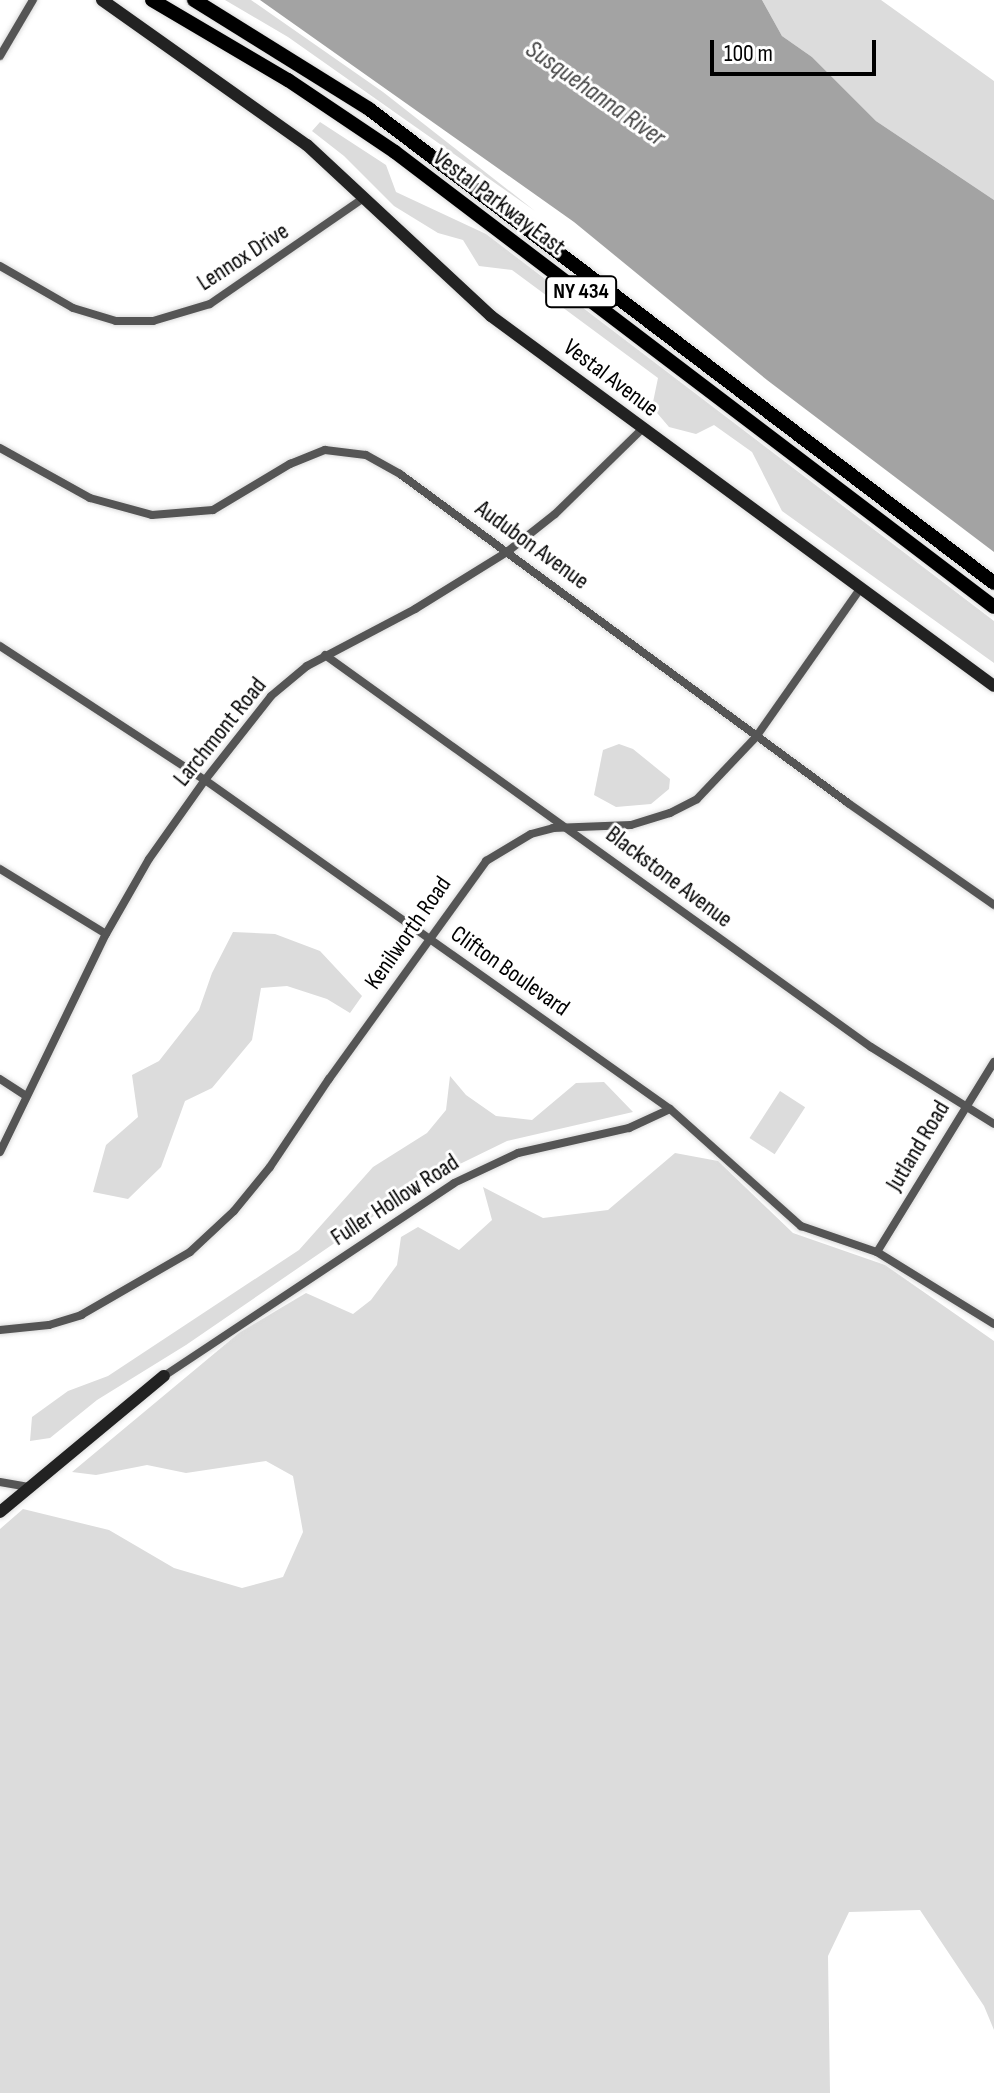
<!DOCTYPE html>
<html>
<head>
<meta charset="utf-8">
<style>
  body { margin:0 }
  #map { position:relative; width:994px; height:2093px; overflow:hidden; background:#fff; font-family:"Sofia Sans Condensed",sans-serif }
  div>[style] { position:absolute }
  .green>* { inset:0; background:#dcdcdc; transform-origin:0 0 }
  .water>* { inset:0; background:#a3a3a3 }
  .roads { filter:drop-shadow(0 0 2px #dbdbdb) drop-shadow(0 0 2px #dbdbdb) }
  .street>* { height:8px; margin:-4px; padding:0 4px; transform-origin:4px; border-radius:4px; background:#555 }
  .secondary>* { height:12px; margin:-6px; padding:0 6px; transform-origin:6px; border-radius:6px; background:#222 }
  .primary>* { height:14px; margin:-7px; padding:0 7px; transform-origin:7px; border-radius:7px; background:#000 }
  span { translate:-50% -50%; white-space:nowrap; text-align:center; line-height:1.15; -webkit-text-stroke:6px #fff; paint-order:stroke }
  .shield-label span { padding:2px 6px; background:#fff; border:2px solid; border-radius:6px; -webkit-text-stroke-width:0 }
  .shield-label { font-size:22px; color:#000; font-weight:700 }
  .street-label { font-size:24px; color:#000 }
  .water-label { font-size:26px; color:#444; font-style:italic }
  .scale { position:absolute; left:710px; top:40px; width:166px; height:36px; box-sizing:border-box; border:4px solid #000; border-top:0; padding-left:10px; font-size:24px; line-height:28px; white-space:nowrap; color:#000; -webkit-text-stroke:6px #fff; paint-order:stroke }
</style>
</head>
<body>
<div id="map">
  <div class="green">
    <div style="clip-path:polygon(225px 0,251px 0,383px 92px,535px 211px,288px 37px)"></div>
    <div style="clip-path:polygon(762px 0,881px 0,994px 81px,994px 200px,876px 121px,812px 57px,782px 36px)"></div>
    <div style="clip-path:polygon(320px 122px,386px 165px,396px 192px,486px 234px,994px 621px,994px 663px,782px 511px,752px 452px,714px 425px,696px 434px,669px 427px,652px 407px,658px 378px,512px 270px,479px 266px,463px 240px,438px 233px,394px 206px,344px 156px,312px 131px)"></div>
    <div style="clip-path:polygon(619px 744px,633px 749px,670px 779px,669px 789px,651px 804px,616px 807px,594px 795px,603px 750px)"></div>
    <div style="clip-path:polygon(233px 932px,275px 934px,320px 951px,362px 996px,350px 1013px,327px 999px,287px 986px,261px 988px,252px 1040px,212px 1088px,185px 1101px,161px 1167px,128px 1199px,93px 1192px,106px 1145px,138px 1117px,132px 1075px,159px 1061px,199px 1010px,212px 973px)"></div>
    <div style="clip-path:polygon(450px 1076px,466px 1095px,496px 1116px,532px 1120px,576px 1083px,604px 1082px,633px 1112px,507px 1141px,425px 1181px,186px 1345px,97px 1400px,50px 1438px,30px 1441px,32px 1417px,68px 1391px,108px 1376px,299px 1250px,373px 1167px,427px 1133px,446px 1110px)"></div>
    <div style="left:780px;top:1091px;width:30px;height:56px;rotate:33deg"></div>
    <div style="clip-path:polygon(675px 1153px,718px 1161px,793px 1233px,885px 1265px,994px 1341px,994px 2030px,984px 2006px,920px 1910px,849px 1912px,828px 1956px,830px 2093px,0 2093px,0 1529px,23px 1509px,109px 1530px,174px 1568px,242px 1588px,283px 1577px,303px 1532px,293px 1476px,266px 1461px,186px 1473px,147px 1465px,96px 1475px,72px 1472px,239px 1333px,306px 1293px,353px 1314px,371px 1300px,397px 1265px,401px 1237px,418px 1227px,459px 1250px,492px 1220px,483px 1187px,543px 1218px,608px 1210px)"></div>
  </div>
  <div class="water">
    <div style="clip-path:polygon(260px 0,762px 0,782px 36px,812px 57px,876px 121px,994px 200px,994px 552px,767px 380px,574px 222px)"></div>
  </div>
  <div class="roads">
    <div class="street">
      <div style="left:0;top:56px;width:65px;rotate:-59.5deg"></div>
      <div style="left:0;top:266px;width:84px;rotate:29.9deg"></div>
      <div style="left:73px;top:308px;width:45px;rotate:16.8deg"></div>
      <div style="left:116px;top:321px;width:37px"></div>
      <div style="left:153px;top:321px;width:59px;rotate:-16.6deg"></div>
      <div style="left:210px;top:304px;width:188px;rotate:-34.6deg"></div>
      <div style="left:0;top:448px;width:103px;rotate:29.1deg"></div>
      <div style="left:90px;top:498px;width:64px;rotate:15.3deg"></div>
      <div style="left:152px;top:515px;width:61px;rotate:-4.7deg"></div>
      <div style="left:213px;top:510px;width:90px;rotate:-30.9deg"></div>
      <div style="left:290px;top:464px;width:38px;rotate:-22deg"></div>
      <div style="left:325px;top:450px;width:41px;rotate:7deg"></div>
      <div style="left:366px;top:455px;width:39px;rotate:29deg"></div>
      <div style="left:400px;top:474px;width:556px;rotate:36.29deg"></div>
      <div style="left:848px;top:803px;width:178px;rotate:34.9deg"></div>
      <div style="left:0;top:646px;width:245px;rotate:33.2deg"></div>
      <div style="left:205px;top:780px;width:570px;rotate:35.28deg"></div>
      <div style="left:670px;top:1109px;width:176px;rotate:41.8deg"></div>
      <div style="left:801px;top:1226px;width:80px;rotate:18.9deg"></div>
      <div style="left:877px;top:1252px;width:137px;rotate:31.6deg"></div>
      <div style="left:325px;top:655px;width:672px;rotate:35.68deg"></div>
      <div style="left:871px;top:1047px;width:145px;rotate:32deg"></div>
      <div style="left:0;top:869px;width:124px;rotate:31.5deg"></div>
      <div style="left:0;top:1079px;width:31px;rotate:33deg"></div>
      <div style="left:0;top:1152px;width:242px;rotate:-64.1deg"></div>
      <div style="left:106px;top:934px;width:86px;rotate:-60.2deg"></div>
      <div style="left:149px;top:859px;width:97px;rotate:-54.7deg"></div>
      <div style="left:205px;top:780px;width:107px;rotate:-51.8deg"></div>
      <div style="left:271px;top:696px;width:47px;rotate:-39.8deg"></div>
      <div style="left:307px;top:666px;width:122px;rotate:-27.8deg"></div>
      <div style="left:415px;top:609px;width:108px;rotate:-31.8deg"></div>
      <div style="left:507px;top:552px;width:61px;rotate:-38.4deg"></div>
      <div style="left:555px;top:514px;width:122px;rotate:-44.3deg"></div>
      <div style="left:877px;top:1252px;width:223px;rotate:-58.4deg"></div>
      <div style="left:0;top:1330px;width:49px;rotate:-5.8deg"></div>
      <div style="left:49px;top:1325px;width:34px;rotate:-17deg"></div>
      <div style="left:81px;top:1315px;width:126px;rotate:-30deg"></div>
      <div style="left:190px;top:1252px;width:60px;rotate:-43deg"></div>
      <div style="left:234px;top:1211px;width:57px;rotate:-50.7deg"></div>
      <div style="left:270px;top:1167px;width:106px;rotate:-56.2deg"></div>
      <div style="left:329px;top:1079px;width:269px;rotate:-54.2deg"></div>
      <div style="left:486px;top:861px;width:52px;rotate:-31deg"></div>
      <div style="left:531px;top:834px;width:23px;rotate:-15deg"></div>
      <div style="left:553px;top:828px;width:78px;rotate:-2.2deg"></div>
      <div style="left:631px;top:825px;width:41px;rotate:-17.1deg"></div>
      <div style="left:670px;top:813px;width:30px;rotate:-27deg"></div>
      <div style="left:697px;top:799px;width:86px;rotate:-46.4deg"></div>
      <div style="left:756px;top:737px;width:181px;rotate:-54.9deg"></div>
      <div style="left:164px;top:1376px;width:348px;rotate:-33.6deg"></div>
      <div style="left:454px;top:1183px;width:71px;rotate:-25.1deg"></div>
      <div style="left:518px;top:1153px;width:114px;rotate:-12.7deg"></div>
      <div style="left:629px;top:1128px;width:45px;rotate:-24.9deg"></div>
      <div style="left:0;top:1482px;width:29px;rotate:10deg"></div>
    </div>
    <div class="secondary">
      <div style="left:102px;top:0;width:251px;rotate:35.3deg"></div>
      <div style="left:307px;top:145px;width:251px;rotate:42.9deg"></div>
      <div style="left:491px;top:316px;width:624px;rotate:36.34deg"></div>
      <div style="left:0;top:1512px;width:213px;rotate:-39.7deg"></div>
    </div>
    <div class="primary">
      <div style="left:152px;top:0;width:158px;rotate:30.5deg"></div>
      <div style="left:288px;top:80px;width:129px;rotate:33.9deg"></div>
      <div style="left:395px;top:152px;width:752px;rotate:37.22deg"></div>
      <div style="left:194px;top:0;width:206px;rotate:31.9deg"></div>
      <div style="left:369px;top:109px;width:784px;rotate:37.18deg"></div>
    </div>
  </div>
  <div class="shield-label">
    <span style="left:581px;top:292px">NY 434</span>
  </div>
  <div class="street-label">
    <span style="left:499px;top:202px;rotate:37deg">Vestal Parkway East</span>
    <span style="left:243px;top:257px;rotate:-33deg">Lennox Drive</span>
    <span style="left:611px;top:378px;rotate:37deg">Vestal Avenue</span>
    <span style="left:532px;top:545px;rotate:36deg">Audubon Avenue</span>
    <span style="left:220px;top:732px;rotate:-51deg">Larchmont Road</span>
    <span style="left:669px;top:877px;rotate:37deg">Blackstone Avenue</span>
    <span style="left:408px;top:933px;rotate:-55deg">Kenilworth Road</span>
    <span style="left:510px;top:971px;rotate:35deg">Clifton Boulevard</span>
    <span style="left:918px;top:1146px;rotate:-59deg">Jutland Road</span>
    <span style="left:395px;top:1200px;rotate:-33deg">Fuller Hollow Road</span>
  </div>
  <div class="water-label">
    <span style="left:595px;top:94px;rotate:35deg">Susquehanna River</span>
  </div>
  <div class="scale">100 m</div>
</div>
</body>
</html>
